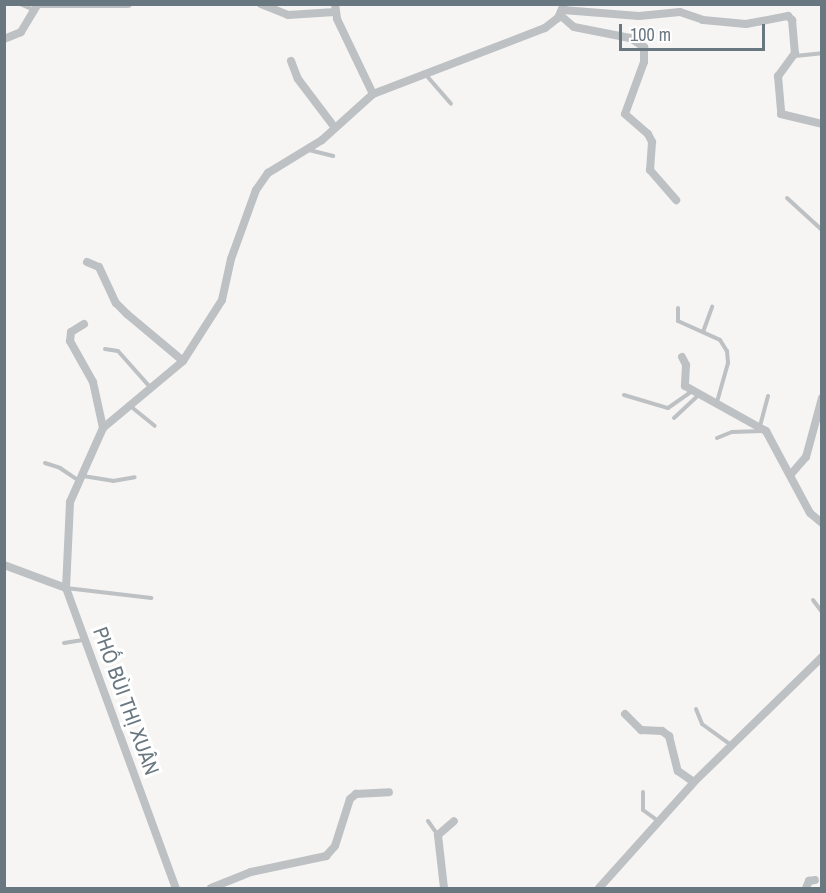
<!DOCTYPE html>
<html>
<head>
<meta charset="utf-8">
<style>
  body { margin:0 }
  #map { position:relative; width:826px; height:893px; overflow:hidden; background:#f6f5f3; font-family:"Archivo Narrow",sans-serif }
  div>[style] { position:absolute }
  .lane>* { height:4px; margin:-2px; padding:0 2px; transform-origin:2px; border-radius:2px; background:#bdc1c4 }
  .street>* { height:8px; margin:-4px; padding:0 4px; transform-origin:4px; border-radius:4px; background:#bdc1c4 }
  span { translate:-50% -50%; white-space:nowrap; text-align:center; line-height:1.15; -webkit-text-stroke:6px #fff; paint-order:stroke }
  .street-label { font-size:21px; color:#697780 }
  .frame { position:absolute; inset:0; border:6px solid #697780; pointer-events:none }
  .scale { position:absolute; left:619px; top:24px; width:146px; height:27px; box-sizing:border-box; border:3px solid #697780; border-top:0; padding-left:8px; font-size:18px; line-height:21px; white-space:nowrap; color:#697780; -webkit-text-stroke:4px #fff; paint-order:stroke }
</style>
</head>
<body>
<div id="map">
  <div class="lane">
    <div style="left:20px;top:4px;width:15px;rotate:23deg"></div>
    <div style="left:795px;top:56px;width:27px;rotate:-6deg"></div>
    <div style="left:426px;top:75px;width:38px;rotate:49deg"></div>
    <div style="left:309px;top:150px;width:25px;rotate:14deg"></div>
    <div style="left:787px;top:198px;width:47px;rotate:42.4deg"></div>
    <div style="left:678px;top:308px;width:13px;rotate:90deg"></div>
    <div style="left:678px;top:321px;width:46px;rotate:24.3deg"></div>
    <div style="left:720px;top:340px;width:13px;rotate:58deg"></div>
    <div style="left:727px;top:351px;width:12px;rotate:85deg"></div>
    <div style="left:728px;top:363px;width:41px;rotate:105.8deg"></div>
    <div style="left:703px;top:332px;width:27px;rotate:-70deg"></div>
    <div style="left:105px;top:349px;width:13px;rotate:9deg"></div>
    <div style="left:118px;top:351px;width:48px;rotate:48.4deg"></div>
    <div style="left:624px;top:395px;width:46px;rotate:16.5deg"></div>
    <div style="left:668px;top:408px;width:29px;rotate:-35deg"></div>
    <div style="left:129px;top:405px;width:33px;rotate:39deg"></div>
    <div style="left:674px;top:418px;width:34px;rotate:-43deg"></div>
    <div style="left:760px;top:426px;width:31px;rotate:-75deg"></div>
    <div style="left:717px;top:438px;width:16px;rotate:-22deg"></div>
    <div style="left:732px;top:432px;width:30px;rotate:-2deg"></div>
    <div style="left:45px;top:463px;width:16px;rotate:18deg"></div>
    <div style="left:60px;top:468px;width:23px;rotate:34deg"></div>
    <div style="left:83px;top:476px;width:30px;rotate:9deg"></div>
    <div style="left:113px;top:481px;width:22px;rotate:-10deg"></div>
    <div style="left:66px;top:588px;width:86px;rotate:6.7deg"></div>
    <div style="left:813px;top:600px;width:15px;rotate:53deg"></div>
    <div style="left:64px;top:643px;width:19px;rotate:-9deg"></div>
    <div style="left:696px;top:709px;width:16px;rotate:68deg"></div>
    <div style="left:702px;top:724px;width:34px;rotate:36deg"></div>
    <div style="left:643px;top:792px;width:18px;rotate:90deg"></div>
    <div style="left:643px;top:810px;width:19px;rotate:36deg"></div>
    <div style="left:428px;top:821px;width:16px;rotate:55deg"></div>
  </div>
  <div class="street">
    <div style="left:36px;top:4px;width:92px"></div>
    <div style="left:261px;top:4px;width:29px;rotate:22deg"></div>
    <div style="left:288px;top:15px;width:47px;rotate:-3.7deg"></div>
    <div style="left:335px;top:4px;width:15px;rotate:82deg"></div>
    <div style="left:337px;top:19px;width:83px;rotate:64.4deg"></div>
    <div style="left:563px;top:10px;width:76px;rotate:4.5deg"></div>
    <div style="left:639px;top:16px;width:41px;rotate:-5.6deg"></div>
    <div style="left:680px;top:12px;width:24px;rotate:19deg"></div>
    <div style="left:703px;top:20px;width:43px;rotate:5.3deg"></div>
    <div style="left:746px;top:24px;width:43px;rotate:-10.8deg"></div>
    <div style="left:788px;top:16px;width:6px;rotate:45deg"></div>
    <div style="left:792px;top:20px;width:33px;rotate:85deg"></div>
    <div style="left:795px;top:53px;width:29px;rotate:126deg"></div>
    <div style="left:778px;top:76px;width:38px;rotate:85deg"></div>
    <div style="left:781px;top:114px;width:42px;rotate:13.7deg"></div>
    <div style="left:560px;top:15px;width:18px;rotate:41deg"></div>
    <div style="left:574px;top:27px;width:57px;rotate:11.1deg"></div>
    <div style="left:630px;top:38px;width:17px;rotate:33deg"></div>
    <div style="left:644px;top:47px;width:15px;rotate:90deg"></div>
    <div style="left:644px;top:62px;width:55px;rotate:110.1deg"></div>
    <div style="left:625px;top:114px;width:30px;rotate:41deg"></div>
    <div style="left:648px;top:134px;width:9px;rotate:63deg"></div>
    <div style="left:652px;top:142px;width:28px;rotate:94deg"></div>
    <div style="left:650px;top:170px;width:40px;rotate:49deg"></div>
    <div style="left:4px;top:39px;width:18px;rotate:-22deg"></div>
    <div style="left:21px;top:32px;width:31px;rotate:-59deg"></div>
    <div style="left:291px;top:61px;width:19px;rotate:69deg"></div>
    <div style="left:298px;top:79px;width:61px;rotate:52.9deg"></div>
    <div style="left:87px;top:262px;width:13px;rotate:23deg"></div>
    <div style="left:99px;top:267px;width:40px;rotate:65deg"></div>
    <div style="left:116px;top:303px;width:16px;rotate:45deg"></div>
    <div style="left:127px;top:314px;width:73px;rotate:40deg"></div>
    <div style="left:84px;top:324px;width:15px;rotate:148deg"></div>
    <div style="left:71px;top:332px;width:9px;rotate:96deg"></div>
    <div style="left:70px;top:341px;width:47px;rotate:60.7deg"></div>
    <div style="left:93px;top:382px;width:47px;rotate:77.7deg"></div>
    <div style="left:682px;top:357px;width:9px;rotate:63deg"></div>
    <div style="left:686px;top:365px;width:21px;rotate:93deg"></div>
    <div style="left:685px;top:386px;width:93px;rotate:29.1deg"></div>
    <div style="left:766px;top:431px;width:93px;rotate:61.8deg"></div>
    <div style="left:810px;top:513px;width:16px;rotate:40deg"></div>
    <div style="left:792px;top:473px;width:21px;rotate:-49deg"></div>
    <div style="left:806px;top:457px;width:61px;rotate:-74.8deg"></div>
    <div style="left:4px;top:565px;width:66px;rotate:20.4deg"></div>
    <div style="left:66px;top:588px;width:320px;rotate:69.9deg"></div>
    <div style="left:66px;top:588px;width:86px;rotate:-87.3deg"></div>
    <div style="left:70px;top:502px;width:81px;rotate:-66deg"></div>
    <div style="left:103px;top:428px;width:104px;rotate:-39.9deg"></div>
    <div style="left:183px;top:361px;width:72px;rotate:-57.4deg"></div>
    <div style="left:222px;top:300px;width:42px;rotate:-77.6deg"></div>
    <div style="left:231px;top:259px;width:73px;rotate:-70.1deg"></div>
    <div style="left:256px;top:190px;width:21px;rotate:-55deg"></div>
    <div style="left:268px;top:173px;width:63px;rotate:-31.4deg"></div>
    <div style="left:322px;top:140px;width:69px;rotate:-42deg"></div>
    <div style="left:373px;top:94px;width:184px;rotate:-21deg"></div>
    <div style="left:545px;top:28px;width:16px;rotate:-38deg"></div>
    <div style="left:558px;top:18px;width:15px;rotate:-67deg"></div>
    <div style="left:625px;top:714px;width:23px;rotate:45deg"></div>
    <div style="left:641px;top:730px;width:21px;rotate:3deg"></div>
    <div style="left:662px;top:731px;width:9px;rotate:36deg"></div>
    <div style="left:669px;top:736px;width:36px;rotate:76deg"></div>
    <div style="left:678px;top:771px;width:19px;rotate:35deg"></div>
    <div style="left:211px;top:888px;width:43px;rotate:-21.8deg"></div>
    <div style="left:251px;top:872px;width:77px;rotate:-12deg"></div>
    <div style="left:326px;top:856px;width:13px;rotate:-48deg"></div>
    <div style="left:335px;top:846px;width:49px;rotate:-72.3deg"></div>
    <div style="left:350px;top:799px;width:8px;rotate:-40deg"></div>
    <div style="left:356px;top:794px;width:33px;rotate:-3deg"></div>
    <div style="left:444px;top:888px;width:53px;rotate:-96.5deg"></div>
    <div style="left:438px;top:835px;width:21px;rotate:-41deg"></div>
    <div style="left:599px;top:888px;width:142px;rotate:-48.1deg"></div>
    <div style="left:694px;top:782px;width:179px;rotate:-44.3deg"></div>
    <div style="left:806px;top:888px;width:8px;rotate:-67deg"></div>
    <div style="left:809px;top:881px;width:6px;rotate:-9deg"></div>
  </div>
  <div class="street-label">
    <span style="left:126px;top:701px;rotate:70deg">PHỐ BÙI THỊ XUÂN</span>
  </div>
  <div class="frame"></div>
  <div class="scale">100 m</div>
</div>
</body>
</html>
